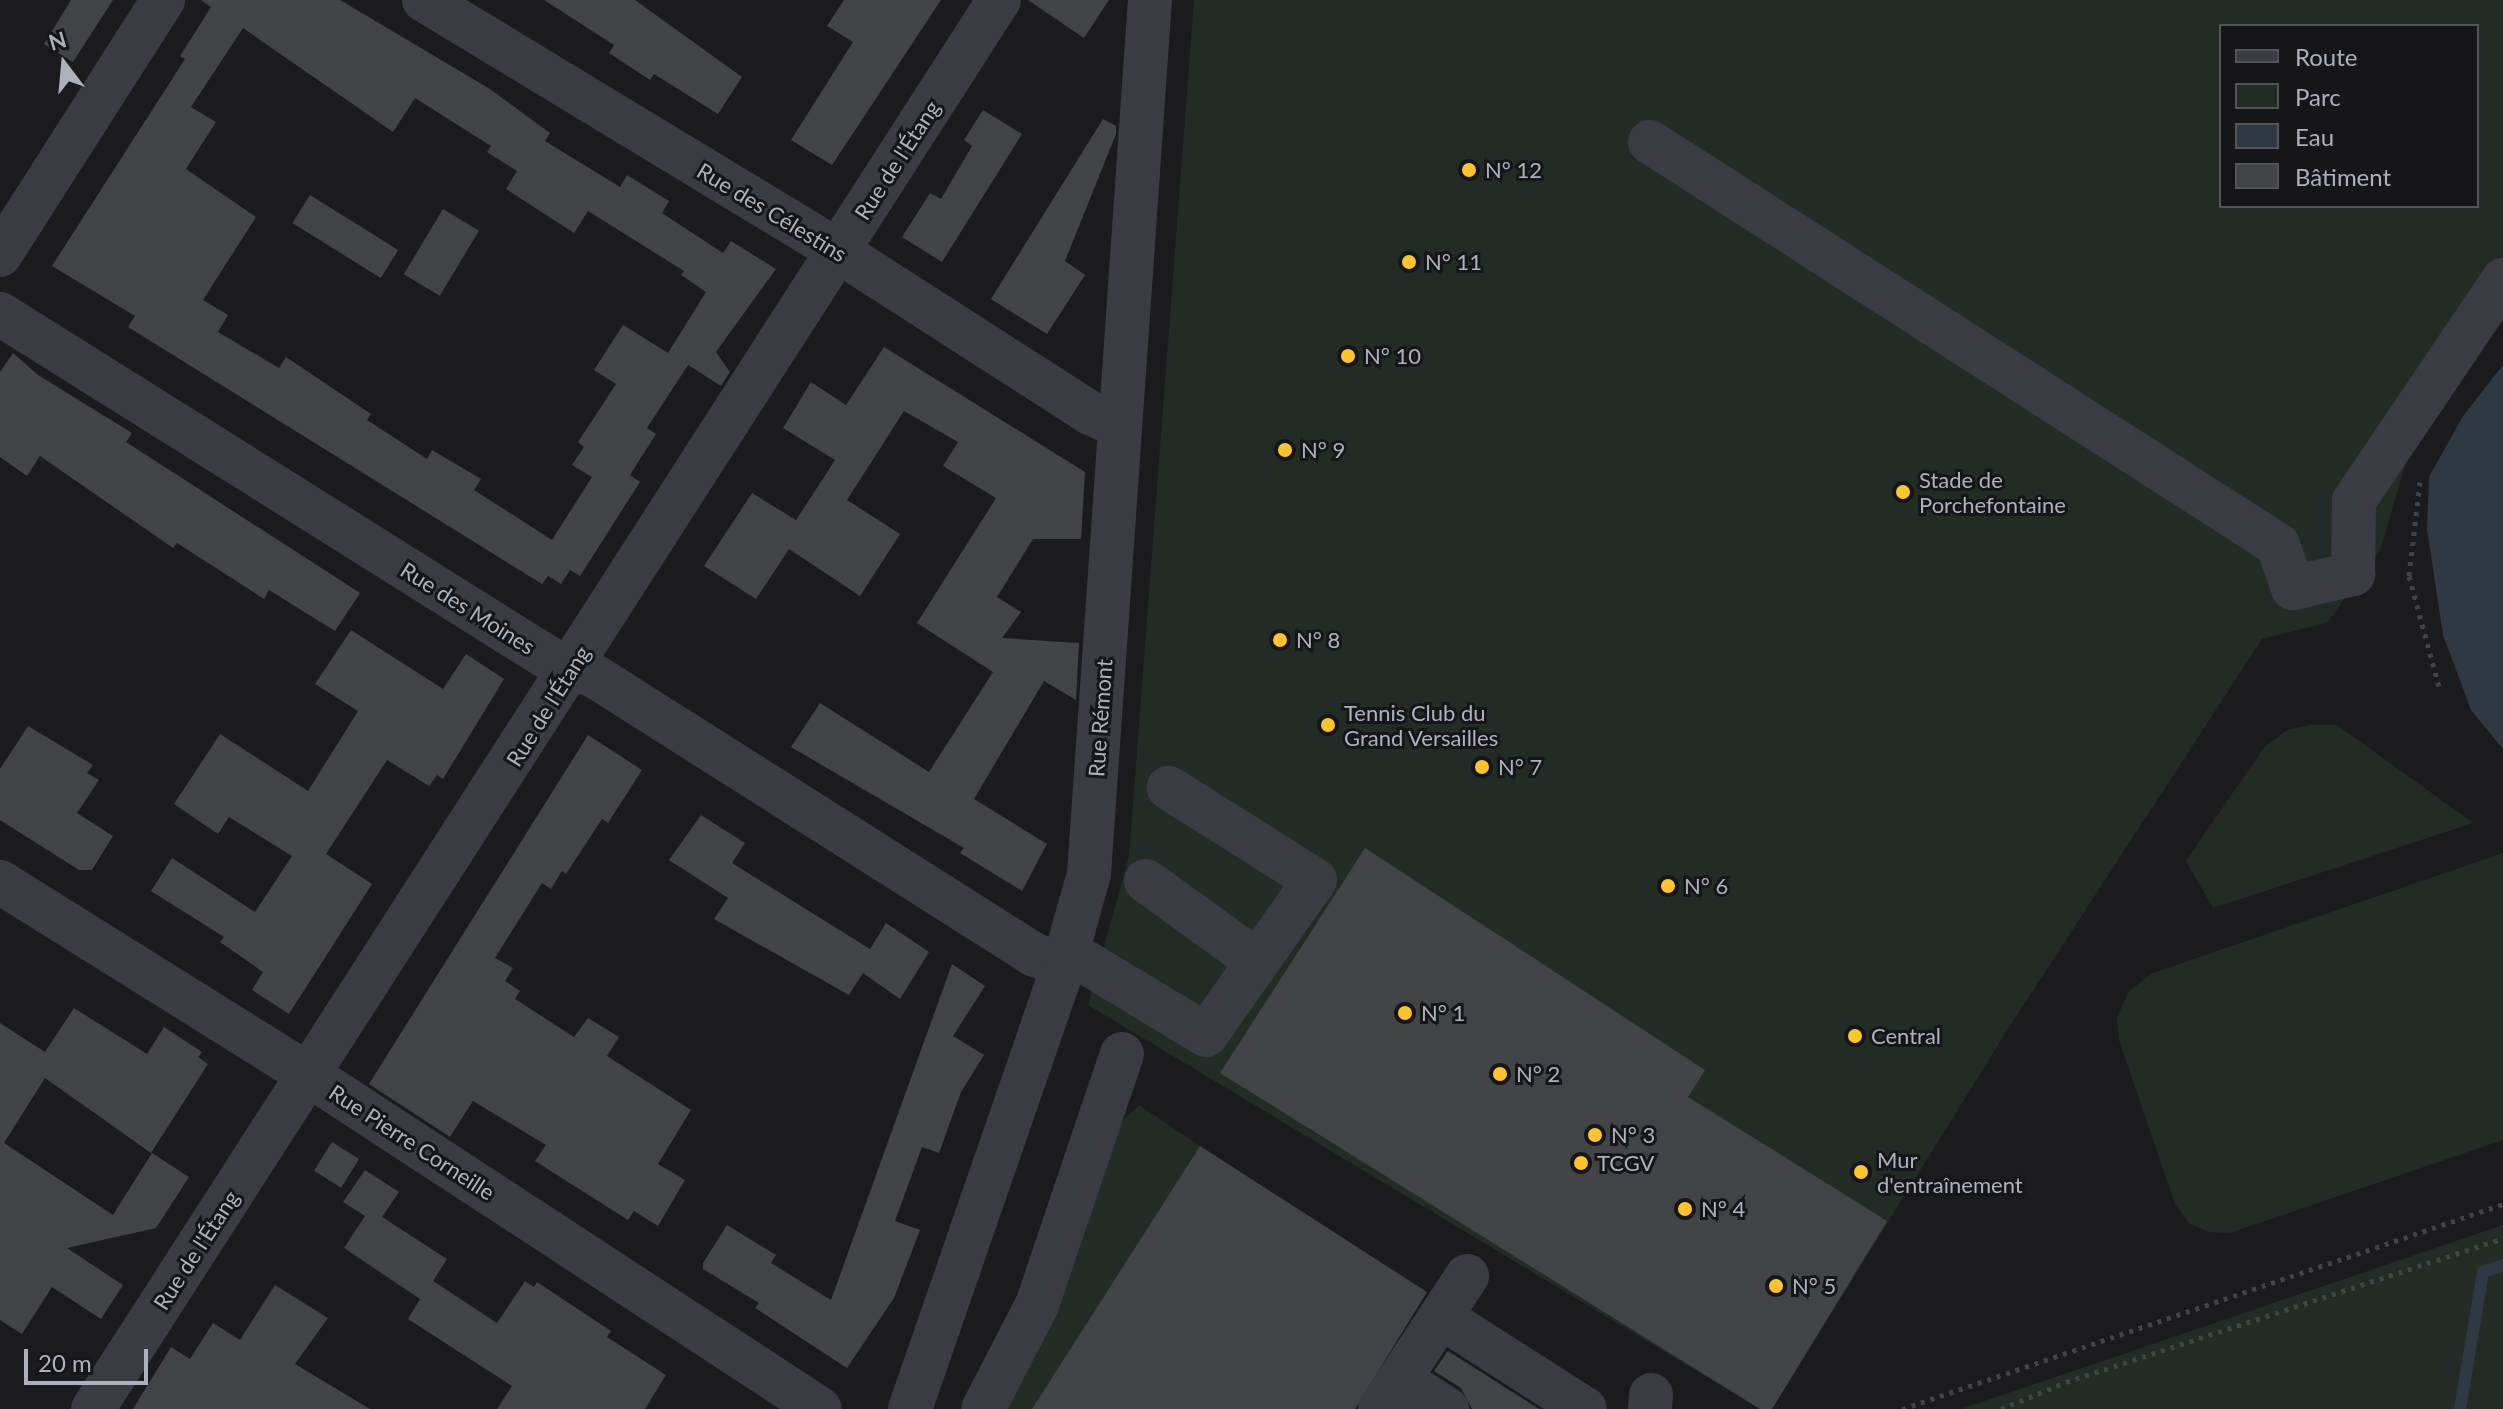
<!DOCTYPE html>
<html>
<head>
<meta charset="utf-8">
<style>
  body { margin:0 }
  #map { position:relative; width:2503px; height:1409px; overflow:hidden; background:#1b1b1d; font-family:Lato,sans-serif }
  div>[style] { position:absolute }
  .green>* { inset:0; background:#222c24 }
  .water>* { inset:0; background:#2f3943 }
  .stream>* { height:12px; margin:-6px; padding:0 6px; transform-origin:6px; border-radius:6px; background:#2f3943 }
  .building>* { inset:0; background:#424347; transform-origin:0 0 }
  .path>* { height:5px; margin-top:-2.5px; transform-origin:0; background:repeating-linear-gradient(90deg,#41434a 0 4px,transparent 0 10px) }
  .minor>* { height:44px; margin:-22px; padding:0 22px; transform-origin:22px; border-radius:22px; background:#3b3c43 }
  .dots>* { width:22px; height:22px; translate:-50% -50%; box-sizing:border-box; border:4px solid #161618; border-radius:50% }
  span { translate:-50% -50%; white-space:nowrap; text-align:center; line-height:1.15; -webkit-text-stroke:6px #161618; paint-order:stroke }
  .street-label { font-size:22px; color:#adb1bd }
  .poi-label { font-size:22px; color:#adb1bd }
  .left { translate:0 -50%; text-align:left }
  .legend { position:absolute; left:2219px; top:24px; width:260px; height:184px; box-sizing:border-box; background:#161618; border:2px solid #52545a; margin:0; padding:10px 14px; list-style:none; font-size:24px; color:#adb1bd }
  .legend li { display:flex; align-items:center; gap:16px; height:40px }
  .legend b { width:40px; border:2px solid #52545a }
  .north { position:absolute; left:24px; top:24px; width:80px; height:80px; -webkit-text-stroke:6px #161618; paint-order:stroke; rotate:344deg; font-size:22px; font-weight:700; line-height:32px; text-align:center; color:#adb1bd }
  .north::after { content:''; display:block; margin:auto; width:28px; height:36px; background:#adb1bd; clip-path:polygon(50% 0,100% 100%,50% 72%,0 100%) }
  .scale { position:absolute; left:24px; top:1349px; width:124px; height:36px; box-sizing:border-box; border:4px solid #adb1bd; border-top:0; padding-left:10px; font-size:24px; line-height:28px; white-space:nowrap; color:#adb1bd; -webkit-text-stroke:6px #161618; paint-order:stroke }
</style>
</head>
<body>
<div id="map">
  <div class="green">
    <div style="clip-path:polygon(evenodd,1194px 0,2503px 0,2503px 295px,2419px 417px,2381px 548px,2327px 623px,2262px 639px,2006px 1032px,1772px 1409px,1760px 1409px,1088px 1005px,1129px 856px,1194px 0,2221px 26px,2477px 26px,2477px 206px,2221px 206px,2221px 26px)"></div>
    <div style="clip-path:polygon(2311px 725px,2337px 725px,2473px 823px,2213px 908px,2186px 861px,2265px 746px,2289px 729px)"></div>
    <div style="clip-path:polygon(2503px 853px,2503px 1140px,2230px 1233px,2208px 1232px,2189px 1223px,2175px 1204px,2119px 1040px,2117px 1018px,2129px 991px,2153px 973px)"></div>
    <div style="clip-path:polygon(1139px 1105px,1200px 1146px,1032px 1409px,996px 1409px,1105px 1136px)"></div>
    <div style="clip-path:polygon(2503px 1225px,2503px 1409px,1961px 1409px,2409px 1257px)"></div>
  </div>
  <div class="water">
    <div style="clip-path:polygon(2503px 365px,2503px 749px,2471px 710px,2443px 635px,2427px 529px,2429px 477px,2463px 416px)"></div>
  </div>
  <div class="stream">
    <div style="left:2460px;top:1409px;width:139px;rotate:-80.5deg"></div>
    <div style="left:2483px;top:1272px;width:21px;rotate:-19deg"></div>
  </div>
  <div class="building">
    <div style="clip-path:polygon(71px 0,113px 0,73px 62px,44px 44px)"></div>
    <div style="clip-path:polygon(evenodd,201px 0,340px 0,490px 89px,550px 133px,545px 141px,620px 187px,627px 175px,669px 201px,662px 213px,723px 253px,731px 241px,776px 269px,716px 352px,730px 372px,721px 386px,688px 365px,647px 428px,656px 434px,630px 475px,640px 482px,580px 576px,570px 570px,561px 584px,548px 576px,542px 584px,128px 327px,135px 316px,52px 266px,185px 59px,180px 56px,211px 7px,201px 0,243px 28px,393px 132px,415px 98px,491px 146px,487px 152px,517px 171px,506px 189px,574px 233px,588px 211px,684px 271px,681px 275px,706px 292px,668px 353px,686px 364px,623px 325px,594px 370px,616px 384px,578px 442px,584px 447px,572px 465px,592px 477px,552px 540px,474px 490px,481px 479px,432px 450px,427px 459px,367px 420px,371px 414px,286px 357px,279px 368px,218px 332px,228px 315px,203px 300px,256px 217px,186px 169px,216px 122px,191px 107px,243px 28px)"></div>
    <div style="clip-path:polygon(544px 0,635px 0,742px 77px,718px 114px,654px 74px,650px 80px,609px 53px,614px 45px)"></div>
    <div style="clip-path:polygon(844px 0,941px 0,832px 165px,791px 140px,853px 42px,827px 26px)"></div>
    <div style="clip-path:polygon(1028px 0,1109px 0,1084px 38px)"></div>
    <div style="clip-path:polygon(983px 110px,1022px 134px,942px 262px,902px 237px,930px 193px,941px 199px,972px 146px,964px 140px)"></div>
    <div style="clip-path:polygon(1103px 119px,1116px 126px,1116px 134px,1065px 261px,1085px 275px,1047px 334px,991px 299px)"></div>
    <div style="left:310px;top:195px;width:104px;height:33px;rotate:32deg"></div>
    <div style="left:443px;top:209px;width:42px;height:76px;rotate:31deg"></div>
    <div style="clip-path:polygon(884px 347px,1085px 472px,1081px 539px,1033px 539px,997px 597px,1021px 612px,1002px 638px,1079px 643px,1076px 700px,1044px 681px,974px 799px,1047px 844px,1022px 891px,960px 853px,964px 848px,791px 747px,820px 703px,929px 772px,993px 672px,917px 623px,996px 498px,943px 466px,958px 442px,904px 411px,847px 500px,900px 534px,860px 596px,789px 549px,756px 599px,704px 566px,752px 493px,796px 520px,835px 460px,783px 428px,811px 382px,846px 405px)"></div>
    <div style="clip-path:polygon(13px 353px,38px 375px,132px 433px,126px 442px,360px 593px,335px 631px,269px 590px,264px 599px,177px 543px,173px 548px,40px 456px,27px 476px,0 457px,0 372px)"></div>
    <div style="clip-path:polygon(351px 630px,443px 689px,466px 654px,504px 679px,443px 779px,437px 775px,429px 786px,387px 760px,326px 854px,372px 884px,289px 1014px,252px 990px,263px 972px,220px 942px,224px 937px,151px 891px,172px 858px,255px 912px,292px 856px,229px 817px,218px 834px,174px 804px,220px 734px,308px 791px,358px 711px,315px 684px)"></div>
    <div style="clip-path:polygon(28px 726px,93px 765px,87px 773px,99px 780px,77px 813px,113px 836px,92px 870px,79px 870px,0 820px,0 769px)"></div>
    <div style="clip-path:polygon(588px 735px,642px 770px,608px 823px,602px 819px,566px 874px,562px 871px,551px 889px,542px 883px,495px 958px,513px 968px,505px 981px,520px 991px,515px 999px,574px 1037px,588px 1018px,619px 1037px,607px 1056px,691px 1110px,658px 1164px,685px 1180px,658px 1226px,634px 1211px,628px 1220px,535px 1161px,546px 1145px,473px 1101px,450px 1137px,369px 1084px)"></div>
    <div style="clip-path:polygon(701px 815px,745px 843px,732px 863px,870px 949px,886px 923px,929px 952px,900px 999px,863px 973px,849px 995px,714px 919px,728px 898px,669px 860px)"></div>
    <div style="clip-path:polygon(1365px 848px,1705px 1070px,1688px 1097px,1887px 1221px,1772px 1409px,1760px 1409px,1220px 1073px)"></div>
    <div style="clip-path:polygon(952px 964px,985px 986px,953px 1036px,984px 1055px,961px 1092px,939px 1153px,922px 1147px,895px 1221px,920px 1230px,894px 1298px,847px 1368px,755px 1308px,759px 1303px,703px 1269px,703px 1263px,727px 1225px,776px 1255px,771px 1263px,831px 1300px)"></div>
    <div style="clip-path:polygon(74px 1008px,147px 1054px,164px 1027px,202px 1052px,198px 1057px,208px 1064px,151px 1153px,45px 1078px,4px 1143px,113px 1215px,152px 1153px,189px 1177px,156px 1228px,67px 1248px,123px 1285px,101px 1319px,52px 1287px,22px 1334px,0 1320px,0 1023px,45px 1052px)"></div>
    <div style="left:332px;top:1142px;width:32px;height:34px;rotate:32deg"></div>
    <div style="clip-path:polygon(1200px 1146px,1427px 1292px,1355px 1409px,1032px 1409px)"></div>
    <div style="clip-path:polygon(365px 1170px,399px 1192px,382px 1217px,447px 1259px,433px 1281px,497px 1323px,525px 1281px,534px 1287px,537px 1282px,611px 1331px,607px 1337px,666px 1375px,645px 1409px,497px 1409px,512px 1386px,408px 1319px,420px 1299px,344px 1248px,365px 1216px,343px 1202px)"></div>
    <div style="clip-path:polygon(275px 1285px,328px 1318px,295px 1364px,370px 1409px,133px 1409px,171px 1347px,190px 1359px,213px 1323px,240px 1340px)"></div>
    <div style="clip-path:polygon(1448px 1351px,1539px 1409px,1472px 1409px,1461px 1388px,1434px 1371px)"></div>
  </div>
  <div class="path">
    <div style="left:2420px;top:482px;width:95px;rotate:96.7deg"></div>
    <div style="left:2409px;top:576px;width:118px;rotate:74.8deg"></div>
    <div style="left:1902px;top:1409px;width:635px;rotate:-18.83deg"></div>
    <div style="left:2001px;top:1409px;width:70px;rotate:-22.6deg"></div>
    <div style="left:2066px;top:1382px;width:460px;rotate:-18.2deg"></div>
  </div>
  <div class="minor">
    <div style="left:424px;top:0;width:484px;rotate:31.2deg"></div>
    <div style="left:838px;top:251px;width:300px;rotate:32.7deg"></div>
    <div style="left:1090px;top:413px;width:32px;rotate:24deg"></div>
    <div style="left:1650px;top:142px;width:746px;rotate:32.69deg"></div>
    <div style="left:2278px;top:545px;width:46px;rotate:70.8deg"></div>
    <div style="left:2293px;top:588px;width:62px;rotate:-13.1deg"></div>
    <div style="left:2353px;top:574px;width:73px;rotate:-89.2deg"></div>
    <div style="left:2354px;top:501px;width:267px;rotate:-56deg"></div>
    <div style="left:0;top:255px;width:303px;rotate:-57.4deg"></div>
    <div style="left:0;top:314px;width:649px;rotate:32.1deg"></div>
    <div style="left:550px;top:659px;width:49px;rotate:21.4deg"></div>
    <div style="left:596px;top:677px;width:517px;rotate:32.37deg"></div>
    <div style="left:1033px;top:954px;width:32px;rotate:22deg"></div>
    <div style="left:1146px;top:881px;width:137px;rotate:35.8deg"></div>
    <div style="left:0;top:882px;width:364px;rotate:32deg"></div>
    <div style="left:309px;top:1075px;width:610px;rotate:33.17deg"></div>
    <div style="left:1067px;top:951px;width:162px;rotate:31.1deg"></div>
    <div style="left:1206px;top:1035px;width:189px;rotate:-54.9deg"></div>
    <div style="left:1315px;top:880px;width:173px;rotate:-147.8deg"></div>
    <div style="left:1441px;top:1317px;width:171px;rotate:32.6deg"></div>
    <div style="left:1400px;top:1379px;width:56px;rotate:32.6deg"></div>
    <div style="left:93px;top:1409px;width:1675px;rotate:-57.26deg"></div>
    <div style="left:910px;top:1409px;width:469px;rotate:-70.9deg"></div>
    <div style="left:1063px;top:966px;width:96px;rotate:-74.2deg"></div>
    <div style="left:1089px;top:874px;width:876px;rotate:-86.01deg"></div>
    <div style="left:983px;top:1409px;width:117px;rotate:-62.6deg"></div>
    <div style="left:1037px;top:1305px;width:265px;rotate:-71.3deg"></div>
    <div style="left:1380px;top:1409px;width:159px;rotate:-56.8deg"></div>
    <div style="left:1650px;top:1409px;width:14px;rotate:-86deg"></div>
  </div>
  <div class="dots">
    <div style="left:1469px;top:170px;background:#fec332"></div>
    <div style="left:1409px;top:262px;background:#fec332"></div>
    <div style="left:1348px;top:356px;background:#fec332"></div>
    <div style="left:1285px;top:450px;background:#fec332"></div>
    <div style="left:1903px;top:492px;background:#fec332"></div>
    <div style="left:1280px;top:640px;background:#fec332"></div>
    <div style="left:1328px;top:725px;background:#fec332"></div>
    <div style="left:1482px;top:767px;background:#fec332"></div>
    <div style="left:1668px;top:886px;background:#fec332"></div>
    <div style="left:1405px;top:1013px;background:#fec332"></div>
    <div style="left:1855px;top:1036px;background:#fec332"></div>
    <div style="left:1500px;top:1074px;background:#fec332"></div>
    <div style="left:1595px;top:1135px;background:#fec332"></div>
    <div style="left:1581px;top:1163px;background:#fec332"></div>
    <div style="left:1861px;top:1172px;background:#fec332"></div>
    <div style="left:1685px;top:1209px;background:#fec332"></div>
    <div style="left:1776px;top:1286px;background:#fec332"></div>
  </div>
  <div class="street-label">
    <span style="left:897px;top:160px;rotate:-57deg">Rue de l'Étang</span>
    <span style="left:772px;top:212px;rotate:31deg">Rue des Célestins</span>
    <span style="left:468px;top:608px;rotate:32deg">Rue des Moines</span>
    <span style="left:548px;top:706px;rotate:-58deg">Rue de l'Étang</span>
    <span style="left:1100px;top:718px;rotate:-86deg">Rue Rémont</span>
    <span style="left:412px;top:1142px;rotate:33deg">Rue Pierre Corneille</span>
    <span style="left:196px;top:1250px;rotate:-57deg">Rue de l'Étang</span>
  </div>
  <div class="poi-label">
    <span class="left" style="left:1485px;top:170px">N° 12</span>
    <span class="left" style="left:1425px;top:262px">N° 11</span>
    <span class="left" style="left:1364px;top:356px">N° 10</span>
    <span class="left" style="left:1301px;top:450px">N° 9</span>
    <span class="left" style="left:1919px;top:492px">Stade de<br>Porchefontaine</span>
    <span class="left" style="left:1296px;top:640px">N° 8</span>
    <span class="left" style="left:1344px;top:725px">Tennis Club du<br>Grand Versailles</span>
    <span class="left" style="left:1498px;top:767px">N° 7</span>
    <span class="left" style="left:1684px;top:886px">N° 6</span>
    <span class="left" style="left:1421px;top:1013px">N° 1</span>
    <span class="left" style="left:1871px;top:1036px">Central</span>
    <span class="left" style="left:1516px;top:1074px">N° 2</span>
    <span class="left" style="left:1611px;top:1135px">N° 3</span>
    <span class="left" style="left:1877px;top:1172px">Mur<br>d'entraînement</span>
    <span class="left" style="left:1597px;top:1163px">TCGV</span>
    <span class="left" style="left:1701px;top:1209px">N° 4</span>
    <span class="left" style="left:1792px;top:1286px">N° 5</span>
  </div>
  <ul class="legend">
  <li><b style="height:10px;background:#3b3c43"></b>Route</li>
  <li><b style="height:22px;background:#222c24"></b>Parc</li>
  <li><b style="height:22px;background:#2f3943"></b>Eau</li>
  <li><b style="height:22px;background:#424347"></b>Bâtiment</li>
  </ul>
  <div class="north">N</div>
  <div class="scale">20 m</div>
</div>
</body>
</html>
